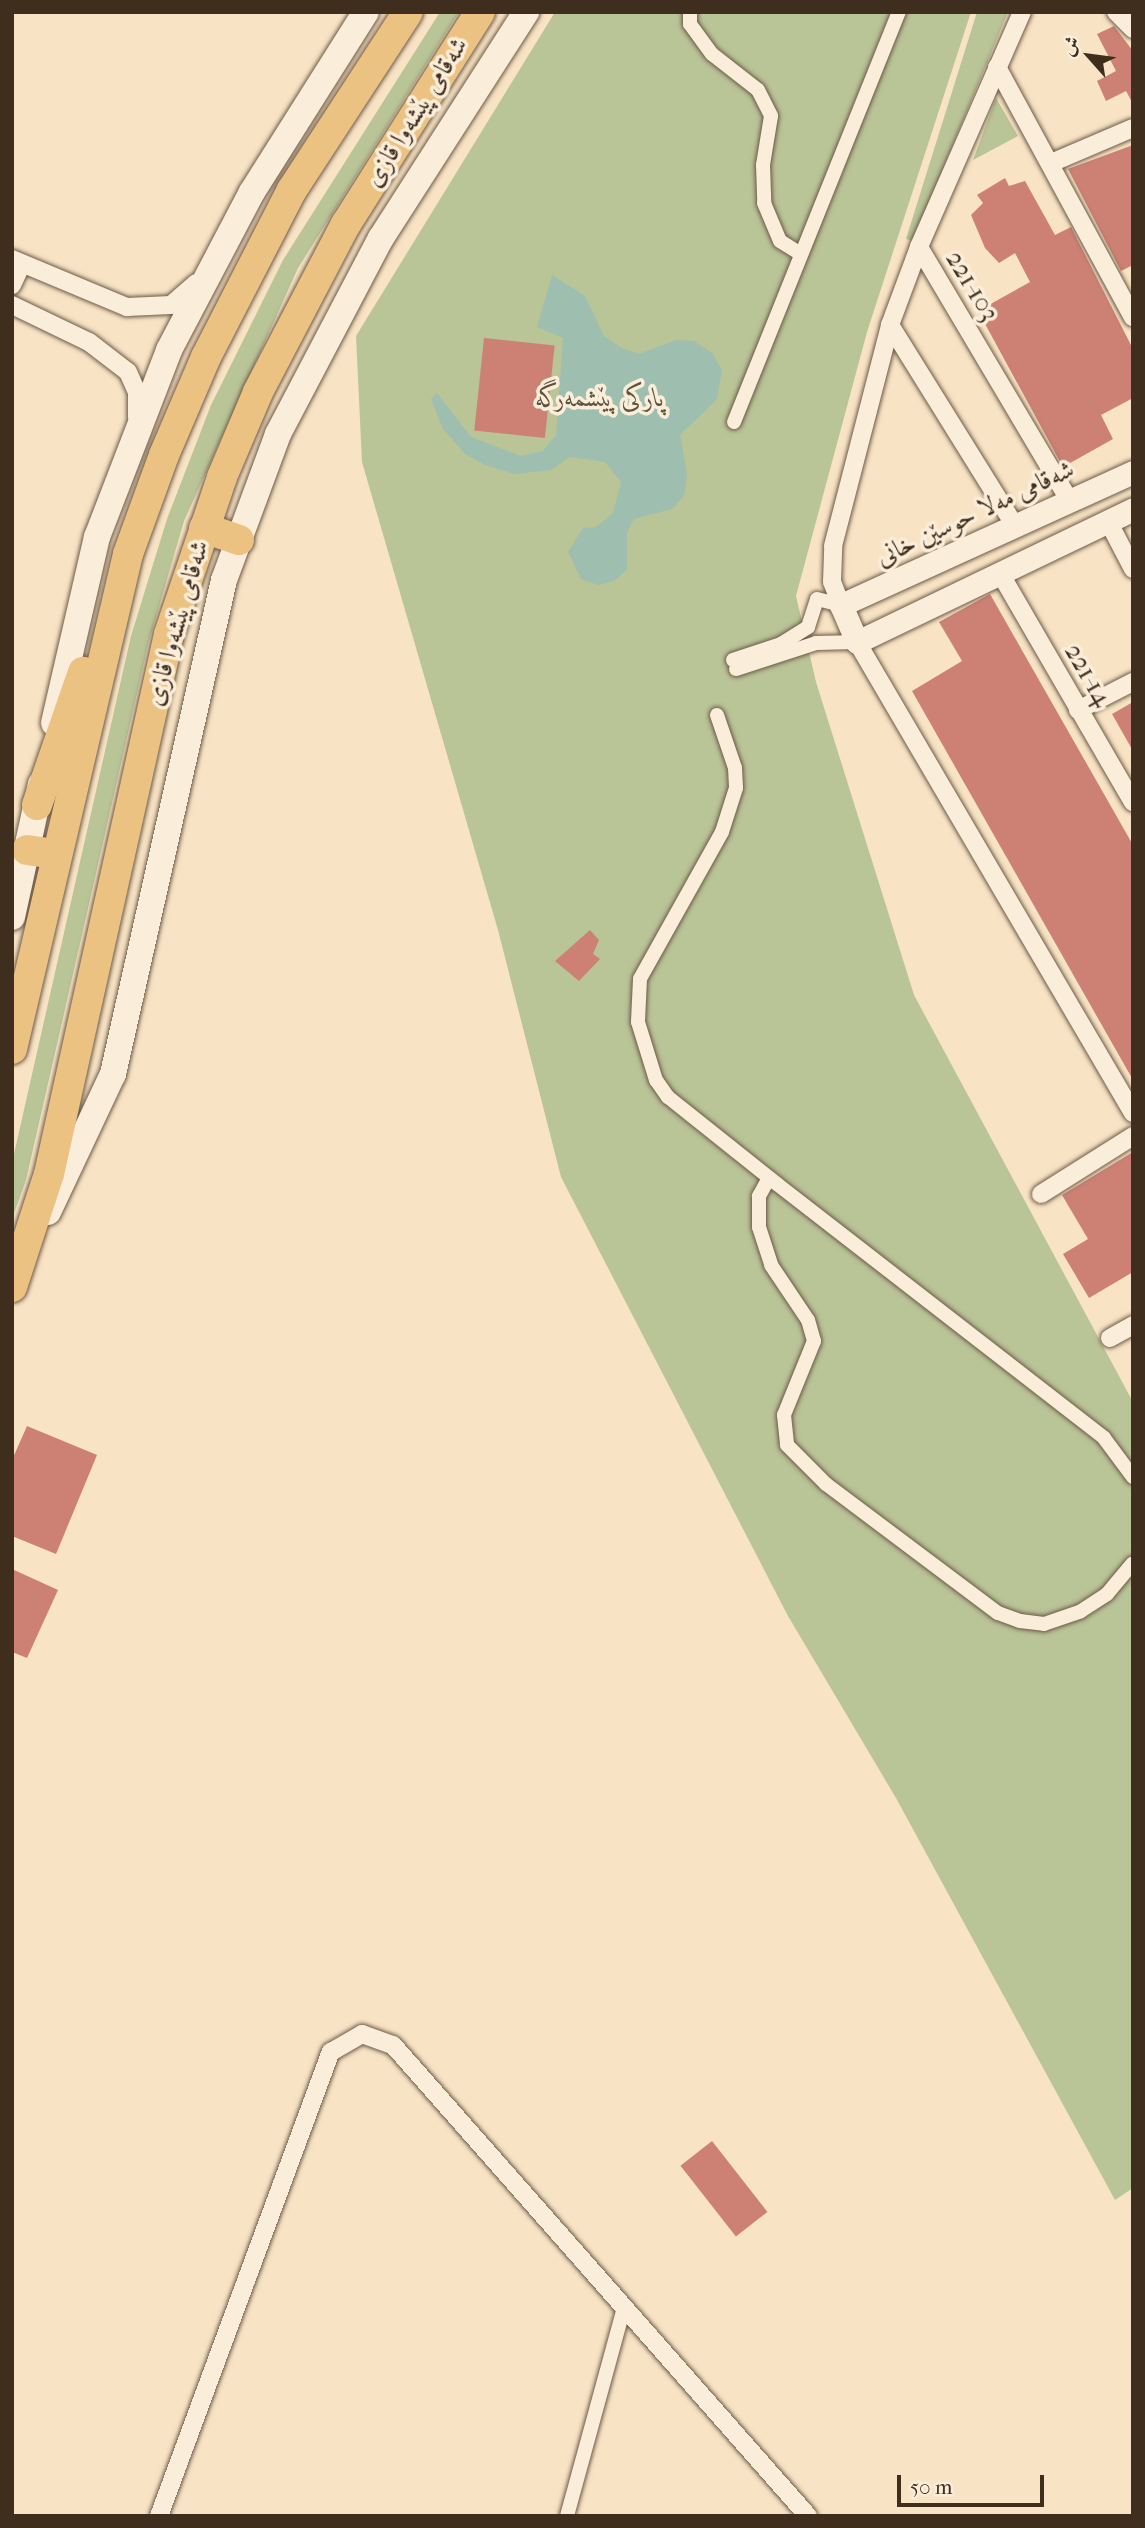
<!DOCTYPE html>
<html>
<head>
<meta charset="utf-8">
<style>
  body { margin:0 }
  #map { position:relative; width:1145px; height:2528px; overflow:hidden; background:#f8e3c4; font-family:"IM FELL French Canon",Amiri,serif }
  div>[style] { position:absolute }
  .green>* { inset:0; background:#b9c497 }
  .water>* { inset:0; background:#9ebfaf }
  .building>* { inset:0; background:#cc8174; transform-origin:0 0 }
  .roads { filter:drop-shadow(0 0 2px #6d5a48) drop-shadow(0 0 2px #6d5a48) }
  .pedestrian>* { height:14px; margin:-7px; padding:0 7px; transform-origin:7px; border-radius:7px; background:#faedd9 }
  .minor>* { height:18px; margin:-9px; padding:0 9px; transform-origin:9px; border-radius:9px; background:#faedd9 }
  .tertiary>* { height:23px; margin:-11.5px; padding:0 11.5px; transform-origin:11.5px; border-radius:11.5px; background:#faedd9 }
  .secondary>* { height:26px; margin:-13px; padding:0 13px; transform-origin:13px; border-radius:13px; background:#faedd9 }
  .trunk>* { height:30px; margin:-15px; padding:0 15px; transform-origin:15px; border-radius:15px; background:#ecc282 }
  span { translate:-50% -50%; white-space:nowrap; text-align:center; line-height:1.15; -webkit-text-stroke:7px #faedd9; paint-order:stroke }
  .street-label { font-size:26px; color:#3f2d1e }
  .park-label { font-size:26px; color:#5e533c; font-style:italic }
  .frame { position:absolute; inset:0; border:14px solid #3f2d1e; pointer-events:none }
  .north { position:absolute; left:1054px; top:21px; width:70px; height:70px; -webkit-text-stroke:5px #faedd9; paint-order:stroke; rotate:298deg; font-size:19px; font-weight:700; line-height:28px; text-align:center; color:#3f2d1e }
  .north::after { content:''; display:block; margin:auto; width:24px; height:32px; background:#3f2d1e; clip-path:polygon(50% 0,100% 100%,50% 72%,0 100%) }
  .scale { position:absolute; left:897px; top:2475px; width:147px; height:32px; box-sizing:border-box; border:4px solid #3f2d1e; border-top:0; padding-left:9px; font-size:21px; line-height:24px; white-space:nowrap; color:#3f2d1e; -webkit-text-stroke:5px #faedd9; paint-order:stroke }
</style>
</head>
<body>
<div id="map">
  <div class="green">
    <div style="clip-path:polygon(440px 12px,459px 12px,298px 268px,184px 521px,149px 641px,26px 1180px,12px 1219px,12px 1163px,131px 636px,167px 519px,211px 405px,283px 260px)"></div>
    <div style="clip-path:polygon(555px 12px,971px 12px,867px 332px,796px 596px,816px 682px,914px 995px,1133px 1402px,1133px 2188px,1115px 2200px,896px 1798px,788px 1616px,561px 1177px,498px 930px,362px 462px,356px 336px)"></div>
    <div style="clip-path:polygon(977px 12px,1008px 12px,913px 241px,906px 239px)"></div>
    <div style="clip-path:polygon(996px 98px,1018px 136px,973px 160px)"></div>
  </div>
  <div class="water">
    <div style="clip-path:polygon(552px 275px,585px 296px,604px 336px,620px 347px,639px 354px,676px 340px,694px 341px,712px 353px,722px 370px,717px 399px,680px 435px,687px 474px,684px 496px,672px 509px,634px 519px,627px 533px,627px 569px,614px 581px,598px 585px,581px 579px,568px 552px,583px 528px,596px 527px,613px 513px,621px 482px,605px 462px,570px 457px,551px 470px,515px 474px,485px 465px,465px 454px,443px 429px,431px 399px,437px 393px,471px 437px,521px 456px,543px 451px,556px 435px,563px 338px,537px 327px)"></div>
  </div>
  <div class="building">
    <div style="clip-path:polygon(1114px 26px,1133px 51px,1133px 104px,1126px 91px,1106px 101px,1097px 81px,1116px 71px,1097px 34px)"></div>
    <div style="clip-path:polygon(1133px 145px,1133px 265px,1121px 271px,1068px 169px)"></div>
    <div style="clip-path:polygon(1005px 178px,1009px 186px,1025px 181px,1055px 235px,1071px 227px,1133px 349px,1133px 398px,1101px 415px,1113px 439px,1063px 467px,978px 311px,1030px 282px,1015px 253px,999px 263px,985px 248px,971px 215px,983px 203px,977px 195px)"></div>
    <div style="left:484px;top:338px;width:71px;height:93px;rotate:6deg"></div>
    <div style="clip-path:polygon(990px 594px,1133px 845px,1133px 1080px,912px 691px,962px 661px,939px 622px)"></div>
    <div style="clip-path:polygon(1133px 702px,1133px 751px,1112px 714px)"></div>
    <div style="clip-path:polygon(590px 930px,599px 940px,593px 954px,600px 959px,579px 981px,555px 961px)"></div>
    <div style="clip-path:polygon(1133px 1152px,1133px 1272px,1089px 1298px,1063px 1254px,1088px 1239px,1062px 1195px)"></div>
    <div style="clip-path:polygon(27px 1426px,97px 1455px,56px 1554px,12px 1536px,12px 1460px)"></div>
    <div style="clip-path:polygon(12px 1569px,58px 1590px,27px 1658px,12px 1652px)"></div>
    <div style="left:712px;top:2141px;width:90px;height:40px;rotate:52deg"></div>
  </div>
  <div class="roads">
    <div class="pedestrian">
      <div style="left:690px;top:12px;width:12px;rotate:90deg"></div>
      <div style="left:690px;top:24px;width:37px;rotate:54deg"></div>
      <div style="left:712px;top:54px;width:58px;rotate:38deg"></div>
      <div style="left:758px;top:90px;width:29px;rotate:63deg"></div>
      <div style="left:771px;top:116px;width:50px;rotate:99.3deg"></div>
      <div style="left:763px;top:165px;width:38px;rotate:88deg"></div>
      <div style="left:764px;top:203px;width:41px;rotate:67.2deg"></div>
      <div style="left:780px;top:241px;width:22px;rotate:32deg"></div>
      <div style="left:734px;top:422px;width:442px;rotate:-68.1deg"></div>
      <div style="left:733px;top:660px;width:51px;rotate:-18.4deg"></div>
      <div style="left:781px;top:644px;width:32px;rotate:-32deg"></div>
      <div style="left:808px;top:627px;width:29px;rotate:-72deg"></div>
      <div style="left:817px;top:599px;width:25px;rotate:14deg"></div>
      <div style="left:736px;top:669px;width:84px;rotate:-18deg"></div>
      <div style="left:816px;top:643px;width:41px;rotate:-1.4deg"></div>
      <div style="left:717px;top:715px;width:56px;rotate:71.2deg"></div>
      <div style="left:735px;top:768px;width:20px;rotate:87deg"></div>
      <div style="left:736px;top:788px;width:46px;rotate:107.7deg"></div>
      <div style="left:722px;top:832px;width:168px;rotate:119.2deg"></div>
      <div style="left:640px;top:979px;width:43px;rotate:92.7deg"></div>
      <div style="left:638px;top:1022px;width:61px;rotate:72.8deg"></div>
      <div style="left:656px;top:1080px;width:21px;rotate:55deg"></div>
      <div style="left:668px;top:1097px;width:139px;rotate:38.6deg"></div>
      <div style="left:777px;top:1184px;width:414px;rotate:37.8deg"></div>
      <div style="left:1104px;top:1438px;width:49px;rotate:53.4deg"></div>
      <div style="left:769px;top:1178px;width:21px;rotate:119deg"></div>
      <div style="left:759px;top:1196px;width:31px;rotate:90deg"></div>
      <div style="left:759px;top:1227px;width:40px;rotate:72deg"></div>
      <div style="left:771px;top:1265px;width:66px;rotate:56.1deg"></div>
      <div style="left:808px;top:1320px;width:22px;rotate:74deg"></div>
      <div style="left:814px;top:1341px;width:80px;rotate:112.1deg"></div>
      <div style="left:784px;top:1415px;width:30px;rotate:84deg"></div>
      <div style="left:787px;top:1445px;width:55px;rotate:45deg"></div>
      <div style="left:826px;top:1484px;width:215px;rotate:36.9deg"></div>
      <div style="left:998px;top:1613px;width:23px;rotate:20deg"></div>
      <div style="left:1020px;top:1621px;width:24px;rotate:7deg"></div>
      <div style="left:1044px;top:1624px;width:39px;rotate:-19deg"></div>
      <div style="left:1081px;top:1611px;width:31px;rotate:-33deg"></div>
      <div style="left:1107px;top:1594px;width:40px;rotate:-50deg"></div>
      <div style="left:567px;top:2516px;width:217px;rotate:-74.7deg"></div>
    </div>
    <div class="minor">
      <div style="left:1022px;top:12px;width:257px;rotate:113.7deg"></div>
      <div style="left:919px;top:247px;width:294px;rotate:59.3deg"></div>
      <div style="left:1116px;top:12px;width:24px;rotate:45deg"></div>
      <div style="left:997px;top:67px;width:285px;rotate:61.5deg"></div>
      <div style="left:1051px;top:163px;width:89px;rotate:-23.1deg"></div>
      <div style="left:12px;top:259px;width:125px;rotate:22.7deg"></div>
      <div style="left:127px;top:307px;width:44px;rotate:-2.6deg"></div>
      <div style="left:171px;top:305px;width:33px;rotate:-41deg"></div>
      <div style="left:12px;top:285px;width:23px;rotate:-65deg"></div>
      <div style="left:12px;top:305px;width:85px;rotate:25.7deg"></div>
      <div style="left:89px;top:342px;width:49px;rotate:37.6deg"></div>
      <div style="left:128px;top:372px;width:22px;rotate:66deg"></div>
      <div style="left:137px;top:392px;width:25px;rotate:90deg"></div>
      <div style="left:890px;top:325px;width:237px;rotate:58.1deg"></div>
      <div style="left:1108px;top:521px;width:54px;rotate:62.5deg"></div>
      <div style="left:1000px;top:573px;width:265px;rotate:59.9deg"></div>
      <div style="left:841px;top:605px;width:25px;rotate:-111deg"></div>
      <div style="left:832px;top:582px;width:36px;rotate:-88deg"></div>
      <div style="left:833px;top:546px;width:228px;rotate:-75.5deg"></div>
      <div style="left:890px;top:325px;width:83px;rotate:-69.6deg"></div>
      <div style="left:857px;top:642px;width:546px;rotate:59.63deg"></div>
      <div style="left:1078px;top:710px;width:62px;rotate:-27deg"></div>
      <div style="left:1041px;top:1194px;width:109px;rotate:-32.2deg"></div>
      <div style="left:1110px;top:1338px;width:26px;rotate:-29deg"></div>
      <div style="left:159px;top:2516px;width:495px;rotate:-69.7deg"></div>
      <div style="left:331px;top:2052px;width:36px;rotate:-30deg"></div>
      <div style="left:362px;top:2034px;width:33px;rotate:20deg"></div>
      <div style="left:393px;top:2045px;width:628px;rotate:48.62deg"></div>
    </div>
    <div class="tertiary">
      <div style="left:1133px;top:472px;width:321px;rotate:155.5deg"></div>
      <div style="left:841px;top:605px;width:40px;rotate:66.6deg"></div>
      <div style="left:857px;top:642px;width:306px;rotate:-25.7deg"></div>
    </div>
    <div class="secondary">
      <div style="left:54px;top:723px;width:191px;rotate:-77deg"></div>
      <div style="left:97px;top:537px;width:200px;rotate:-68.9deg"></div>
      <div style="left:169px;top:350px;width:178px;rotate:-62.3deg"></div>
      <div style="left:252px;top:192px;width:213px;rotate:-57.7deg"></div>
      <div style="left:12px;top:917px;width:136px;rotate:-77.7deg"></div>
      <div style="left:48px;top:1212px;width:153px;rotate:-64.8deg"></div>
      <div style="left:113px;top:1074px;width:506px;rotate:-77.34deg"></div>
      <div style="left:224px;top:580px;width:156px;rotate:-69.7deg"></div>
      <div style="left:278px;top:434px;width:221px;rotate:-62.3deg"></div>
      <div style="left:381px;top:238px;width:269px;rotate:-57.3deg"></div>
    </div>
    <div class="trunk">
      <div style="left:204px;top:528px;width:37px;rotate:19deg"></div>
      <div style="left:37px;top:805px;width:141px;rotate:-70.9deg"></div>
      <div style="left:27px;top:850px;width:29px;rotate:8deg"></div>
      <div style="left:12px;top:1049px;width:508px;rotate:-76.81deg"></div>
      <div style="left:128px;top:554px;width:105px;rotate:-70deg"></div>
      <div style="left:164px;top:455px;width:107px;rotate:-66.8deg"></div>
      <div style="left:206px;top:357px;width:188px;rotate:-62.8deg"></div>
      <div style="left:292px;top:190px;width:212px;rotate:-56.9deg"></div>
      <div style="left:12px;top:1287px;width:119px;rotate:-71.9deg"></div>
      <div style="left:49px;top:1174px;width:553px;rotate:-77.47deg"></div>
      <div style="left:169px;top:634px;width:166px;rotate:-71.3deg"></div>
      <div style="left:222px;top:477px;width:92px;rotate:-67deg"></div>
      <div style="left:258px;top:392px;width:190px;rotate:-62.4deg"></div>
      <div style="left:346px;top:224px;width:251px;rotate:-57.7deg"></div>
    </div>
  </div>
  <div class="street-label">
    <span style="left:416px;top:112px;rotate:-58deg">شەقامی پێشەوا قازی</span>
    <span style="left:972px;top:286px;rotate:59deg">221-103</span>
    <span style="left:975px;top:513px;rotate:-25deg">شەقامی مەلا حوسێن خانی</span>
    <span style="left:177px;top:623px;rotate:-74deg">شەقامی پێشەوا قازی</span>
    <span style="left:1088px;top:675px;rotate:60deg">221-14</span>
  </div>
  <div class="park-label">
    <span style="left:600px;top:398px">پارکی پێشمەرگە</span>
  </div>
  <div class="frame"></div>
  <div class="north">ش</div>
  <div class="scale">50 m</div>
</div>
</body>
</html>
